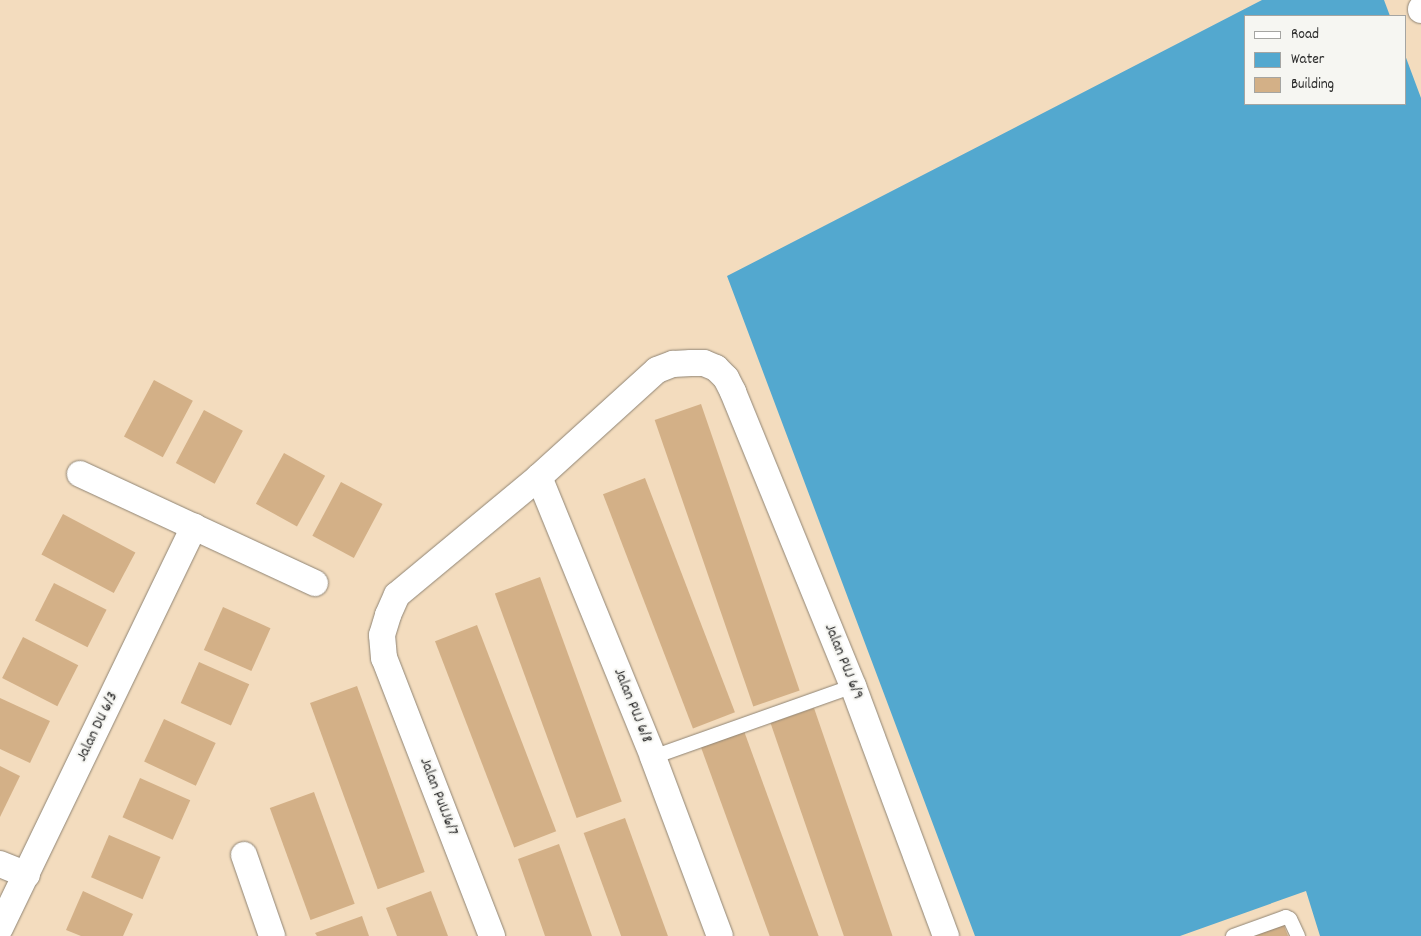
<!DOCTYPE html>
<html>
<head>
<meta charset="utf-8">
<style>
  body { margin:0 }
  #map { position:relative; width:1421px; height:936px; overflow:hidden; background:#f3dcbe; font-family:Dekko,sans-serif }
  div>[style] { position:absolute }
  .water>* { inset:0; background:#53a8cf }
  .building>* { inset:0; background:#d3b087; transform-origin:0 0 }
  .roads { filter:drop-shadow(0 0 1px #8f8474) drop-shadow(0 0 1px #8f8474) }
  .lane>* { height:14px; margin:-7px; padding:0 7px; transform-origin:7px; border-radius:7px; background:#fff }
  .street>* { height:26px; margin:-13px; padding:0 13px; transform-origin:13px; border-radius:13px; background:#fff }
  span { translate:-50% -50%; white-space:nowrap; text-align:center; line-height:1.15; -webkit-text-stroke:4.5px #f6f6f2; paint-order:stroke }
  .street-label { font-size:16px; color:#2b2b2b }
  .legend { position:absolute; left:1244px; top:15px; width:162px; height:90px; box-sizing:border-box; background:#f6f6f2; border:1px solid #a5a5a2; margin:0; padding:6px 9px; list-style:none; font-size:15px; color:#2b2b2b }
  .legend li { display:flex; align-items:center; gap:10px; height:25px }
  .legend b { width:25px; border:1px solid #a5a5a2 }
</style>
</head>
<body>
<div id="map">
  <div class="water">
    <div style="clip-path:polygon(1262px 0,1384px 0,1390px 16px,1245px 16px,1245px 104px,1405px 104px,1405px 55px,1421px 98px,1421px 936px,1320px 936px,1306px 891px,1180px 936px,975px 936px,727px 276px)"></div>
  </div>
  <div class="building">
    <div style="left:154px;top:380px;width:44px;height:64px;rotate:28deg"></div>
    <div style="left:701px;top:404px;width:303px;height:49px;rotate:71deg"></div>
    <div style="left:204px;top:410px;width:44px;height:60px;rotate:28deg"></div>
    <div style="left:284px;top:453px;width:47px;height:58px;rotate:29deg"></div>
    <div style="left:645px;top:478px;width:251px;height:45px;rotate:69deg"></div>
    <div style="left:341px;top:482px;width:47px;height:61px;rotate:28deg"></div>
    <div style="left:63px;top:514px;width:82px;height:46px;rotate:28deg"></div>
    <div style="left:540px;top:577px;width:239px;height:48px;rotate:70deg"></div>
    <div style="left:54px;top:583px;width:59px;height:42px;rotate:27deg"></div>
    <div style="left:223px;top:607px;width:52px;height:47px;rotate:24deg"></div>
    <div style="left:477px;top:625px;width:221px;height:45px;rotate:69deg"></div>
    <div style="left:23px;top:637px;width:62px;height:46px;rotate:27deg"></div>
    <div style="left:199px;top:662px;width:55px;height:45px;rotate:24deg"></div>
    <div style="left:357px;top:686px;width:198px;height:50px;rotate:70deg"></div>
    <div style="clip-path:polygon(0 698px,50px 721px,30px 763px,0 749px)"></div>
    <div style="left:814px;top:708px;width:241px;height:46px;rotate:71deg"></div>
    <div style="left:164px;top:719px;width:57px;height:47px;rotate:25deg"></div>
    <div style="left:744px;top:731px;width:219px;height:46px;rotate:70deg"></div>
    <div style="clip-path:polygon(0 766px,20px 776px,0 817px)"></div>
    <div style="left:140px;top:778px;width:55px;height:43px;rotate:24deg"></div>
    <div style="left:314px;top:792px;width:119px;height:47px;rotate:70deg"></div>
    <div style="left:625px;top:818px;width:126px;height:44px;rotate:70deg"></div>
    <div style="left:109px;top:835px;width:56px;height:46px;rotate:23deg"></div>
    <div style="clip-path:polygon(559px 844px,592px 936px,545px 936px,518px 859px)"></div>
    <div style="clip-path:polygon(83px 891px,133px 914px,123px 936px,81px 936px,66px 930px)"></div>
    <div style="clip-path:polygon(431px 891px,448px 936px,397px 936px,386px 908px)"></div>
    <div style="clip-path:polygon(362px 916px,369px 936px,317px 936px,315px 933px)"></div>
    <div style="clip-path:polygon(1283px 923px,1288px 936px,1250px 936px)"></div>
  </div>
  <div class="roads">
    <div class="lane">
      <div style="left:653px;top:757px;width:212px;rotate:-19.5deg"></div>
      <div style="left:1233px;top:936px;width:56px;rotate:-19.7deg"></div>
      <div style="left:1286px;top:917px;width:4px;rotate:27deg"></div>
      <div style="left:1290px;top:919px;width:19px;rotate:65deg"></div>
    </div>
    <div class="street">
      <div style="left:1421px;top:9px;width:1px;rotate:90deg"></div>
      <div style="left:80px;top:474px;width:259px;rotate:24.9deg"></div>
      <div style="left:539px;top:477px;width:302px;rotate:67.8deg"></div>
      <div style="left:653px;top:757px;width:191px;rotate:69.5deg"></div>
      <div style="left:244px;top:855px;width:86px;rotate:70.9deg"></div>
      <div style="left:0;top:864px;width:29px;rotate:22deg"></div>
      <div style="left:0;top:928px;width:446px;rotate:-64.2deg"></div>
      <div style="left:492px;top:936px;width:298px;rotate:-111.2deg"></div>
      <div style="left:384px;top:658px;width:23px;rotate:-95deg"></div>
      <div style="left:382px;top:635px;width:21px;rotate:-73deg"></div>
      <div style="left:388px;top:615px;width:22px;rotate:-66deg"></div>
      <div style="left:397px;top:595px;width:185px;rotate:-39.7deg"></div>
      <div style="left:539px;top:477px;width:159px;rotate:-42.2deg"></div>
      <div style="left:657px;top:370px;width:17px;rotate:-21deg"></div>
      <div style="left:673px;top:364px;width:18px;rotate:-3deg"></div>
      <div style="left:691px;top:363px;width:13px"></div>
      <div style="left:704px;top:363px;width:13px;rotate:23deg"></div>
      <div style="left:716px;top:368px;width:14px;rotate:45deg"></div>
      <div style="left:726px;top:378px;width:16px;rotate:63deg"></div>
      <div style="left:733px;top:392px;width:318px;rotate:67.8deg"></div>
      <div style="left:853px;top:686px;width:267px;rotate:69.6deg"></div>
    </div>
  </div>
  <div class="street-label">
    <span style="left:843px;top:662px;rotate:68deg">Jalan PUJ 6/9</span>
    <span style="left:632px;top:706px;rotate:68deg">Jalan PUJ 6/8</span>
    <span style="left:98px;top:727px;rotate:-64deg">Jalan DU 6/3</span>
    <span style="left:438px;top:797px;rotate:69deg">Jalan PuUJ6/7</span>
  </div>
  <ul class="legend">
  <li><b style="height:6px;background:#fff"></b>Road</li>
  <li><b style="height:14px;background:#53a8cf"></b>Water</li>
  <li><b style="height:14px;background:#d3b087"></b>Building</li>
  </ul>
</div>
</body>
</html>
